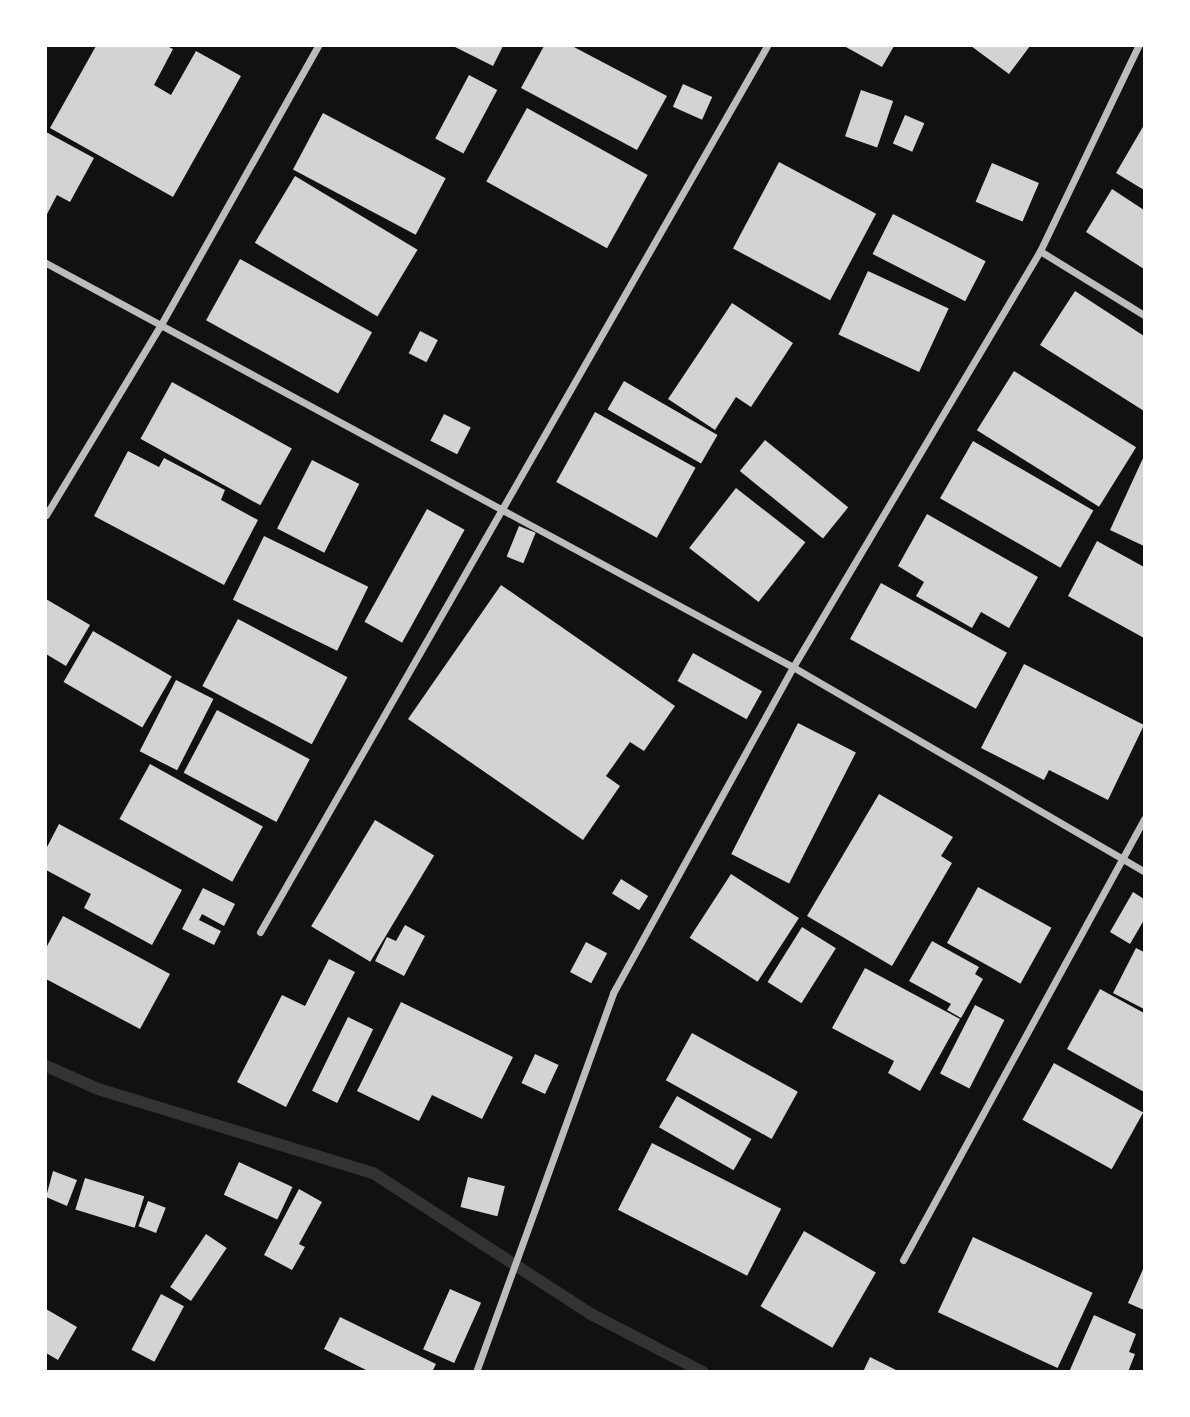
<!DOCTYPE html>
<html>
<head>
<meta charset="utf-8">
<style>
  body { margin:0 }
  #map { position:relative; width:1190px; height:1417px; overflow:hidden; background:#111; font-family:"PT Sans",sans-serif }
  div>[style] { position:absolute }
  .stream>* { height:12px; margin:-6px; padding:0 6px; transform-origin:6px; border-radius:6px; background:#333 }
  .building>* { inset:0; background:#d3d3d3; transform-origin:0 0 }
  .minor>* { height:7px; margin:-3.5px; padding:0 3.5px; transform-origin:3.5px; border-radius:3.5px; background:#bcbcbc }
  span { translate:-50% -50%; white-space:nowrap; text-align:center; line-height:1.15; -webkit-text-stroke:5px #fff; paint-order:stroke }
  .frame { position:absolute; inset:0; border:47px solid #fff; pointer-events:none }
</style>
</head>
<body>
<div id="map">
  <div class="stream">
    <div style="left:46px;top:1066px;width:57px;rotate:23.9deg"></div>
    <div style="left:98px;top:1089px;width:288px;rotate:17deg"></div>
    <div style="left:373px;top:1173px;width:260px;rotate:32.9deg"></div>
    <div style="left:591px;top:1314px;width:126px;rotate:27.4deg"></div>
  </div>
  <div class="building">
    <div style="clip-path:polygon(96px 46px,167px 46px,173px 49px,154px 85px,171px 95px,196px 51px,241px 76px,173px 197px,50px 128px)"></div>
    <div style="clip-path:polygon(453px 46px,503px 46px,493px 66px)"></div>
    <div style="clip-path:polygon(544px 46px,572px 46px,667px 96px,637px 150px,521px 88px)"></div>
    <div style="clip-path:polygon(844px 46px,894px 46px,882px 67px)"></div>
    <div style="clip-path:polygon(971px 46px,1030px 46px,1009px 74px)"></div>
    <div style="left:469px;top:75px;width:32px;height:72px;rotate:28deg"></div>
    <div style="left:683px;top:84px;width:32px;height:25px;rotate:24deg"></div>
    <div style="left:861px;top:90px;width:34px;height:49px;rotate:19deg"></div>
    <div style="left:527px;top:108px;width:138px;height:84px;rotate:29deg"></div>
    <div style="left:323px;top:113px;width:139px;height:64px;rotate:28deg"></div>
    <div style="left:905px;top:115px;width:21px;height:31px;rotate:23deg"></div>
    <div style="clip-path:polygon(1144px 125px,1144px 190px,1116px 173px)"></div>
    <div style="clip-path:polygon(46px 132px,94px 158px,70px 202px,57px 195px,46px 216px)"></div>
    <div style="left:779px;top:162px;width:110px;height:98px;rotate:28deg"></div>
    <div style="left:992px;top:163px;width:51px;height:42px;rotate:23deg"></div>
    <div style="left:295px;top:176px;width:143px;height:78px;rotate:31deg"></div>
    <div style="clip-path:polygon(1112px 189px,1144px 210px,1144px 269px,1086px 232px)"></div>
    <div style="left:893px;top:214px;width:104px;height:45px;rotate:27deg"></div>
    <div style="left:240px;top:259px;width:151px;height:70px;rotate:29deg"></div>
    <div style="left:868px;top:271px;width:89px;height:70px;rotate:25deg"></div>
    <div style="clip-path:polygon(1075px 291px,1144px 336px,1144px 411px,1040px 345px)"></div>
    <div style="clip-path:polygon(732px 303px,793px 343px,751px 407px,736px 397px,715px 430px,668px 399px)"></div>
    <div style="left:420px;top:331px;width:20px;height:25px;rotate:27deg"></div>
    <div style="left:1014px;top:371px;width:144px;height:70px;rotate:32deg"></div>
    <div style="left:624px;top:381px;width:108px;height:33px;rotate:30deg"></div>
    <div style="left:172px;top:382px;width:137px;height:65px;rotate:29deg"></div>
    <div style="left:595px;top:412px;width:115px;height:80px;rotate:29deg"></div>
    <div style="left:444px;top:414px;width:30px;height:30px;rotate:27deg"></div>
    <div style="left:765px;top:440px;width:107px;height:40px;rotate:39deg"></div>
    <div style="left:973px;top:441px;width:139px;height:66px;rotate:30deg"></div>
    <div style="clip-path:polygon(128px 451px,159px 467px,164px 458px,225px 490px,221px 500px,258px 520px,224px 585px,94px 516px)"></div>
    <div style="clip-path:polygon(1144px 456px,1144px 546px,1110px 530px)"></div>
    <div style="left:312px;top:460px;width:53px;height:77px;rotate:27deg"></div>
    <div style="left:736px;top:488px;width:88px;height:76px;rotate:38deg"></div>
    <div style="left:427px;top:509px;width:43px;height:129px;rotate:29deg"></div>
    <div style="clip-path:polygon(927px 514px,1038px 577px,1009px 628px,981px 612px,972px 628px,916px 596px,924px 582px,898px 566px)"></div>
    <div style="left:519px;top:526px;width:18px;height:33px;rotate:22deg"></div>
    <div style="left:264px;top:536px;width:116px;height:71px;rotate:26deg"></div>
    <div style="clip-path:polygon(1097px 541px,1144px 567px,1144px 638px,1068px 596px)"></div>
    <div style="left:881px;top:583px;width:144px;height:64px;rotate:29deg"></div>
    <div style="clip-path:polygon(501px 585px,675px 706px,644px 751px,630px 742px,606px 776px,620px 786px,583px 840px,408px 719px)"></div>
    <div style="clip-path:polygon(46px 599px,90px 625px,66px 666px,46px 654px)"></div>
    <div style="left:238px;top:619px;width:124px;height:76px;rotate:28deg"></div>
    <div style="left:93px;top:631px;width:91px;height:59px;rotate:30deg"></div>
    <div style="left:693px;top:653px;width:79px;height:32px;rotate:29deg"></div>
    <div style="clip-path:polygon(1024px 664px,1144px 725px,1108px 800px,1049px 770px,1044px 780px,981px 748px)"></div>
    <div style="left:176px;top:680px;width:42px;height:80px;rotate:27deg"></div>
    <div style="left:217px;top:710px;width:105px;height:71px;rotate:28deg"></div>
    <div style="left:798px;top:723px;width:65px;height:147px;rotate:27deg"></div>
    <div style="left:150px;top:764px;width:129px;height:63px;rotate:29deg"></div>
    <div style="clip-path:polygon(879px 794px,953px 837px,941px 856px,952px 863px,892px 966px,807px 916px)"></div>
    <div style="left:375px;top:820px;width:69px;height:124px;rotate:31deg"></div>
    <div style="clip-path:polygon(59px 824px,182px 890px,152px 945px,84px 908px,91px 894px,46px 870px,46px 849px)"></div>
    <div style="left:731px;top:874px;width:81px;height:76px;rotate:33deg"></div>
    <div style="left:621px;top:879px;width:32px;height:17px;rotate:32deg"></div>
    <div style="left:978px;top:887px;width:84px;height:64px;rotate:29deg"></div>
    <div style="clip-path:polygon(203px 888px,235px 904px,224px 926px,202px 914px,199px 920px,221px 931px,214px 945px,182px 929px)"></div>
    <div style="clip-path:polygon(1133px 892px,1144px 899px,1144px 920px,1130px 944px,1110px 932px)"></div>
    <div style="clip-path:polygon(63px 916px,170px 974px,140px 1029px,46px 979px,46px 948px)"></div>
    <div style="clip-path:polygon(405px 925px,425px 936px,404px 976px,375px 961px,387px 937px,396px 941px)"></div>
    <div style="left:802px;top:927px;width:40px;height:65px;rotate:32deg"></div>
    <div style="clip-path:polygon(932px 941px,979px 967px,975px 974px,983px 979px,961px 1018px,947px 1010px,951px 1004px,909px 981px)"></div>
    <div style="left:586px;top:942px;width:24px;height:34px;rotate:28deg"></div>
    <div style="clip-path:polygon(1136px 948px,1144px 952px,1144px 1009px,1113px 993px)"></div>
    <div style="clip-path:polygon(329px 959px,355px 972px,286px 1107px,237px 1082px,282px 995px,305px 1006px)"></div>
    <div style="clip-path:polygon(865px 968px,960px 1019px,920px 1091px,888px 1073px,894px 1061px,832px 1028px)"></div>
    <div style="clip-path:polygon(1100px 989px,1144px 1013px,1144px 1092px,1067px 1049px)"></div>
    <div style="clip-path:polygon(401px 1002px,513px 1057px,482px 1119px,432px 1095px,419px 1121px,357px 1091px)"></div>
    <div style="left:975px;top:1005px;width:33px;height:77px;rotate:27deg"></div>
    <div style="left:348px;top:1017px;width:28px;height:82px;rotate:26deg"></div>
    <div style="left:692px;top:1033px;width:121px;height:54px;rotate:29deg"></div>
    <div style="left:535px;top:1054px;width:26px;height:32px;rotate:25deg"></div>
    <div style="left:1054px;top:1063px;width:102px;height:65px;rotate:29deg"></div>
    <div style="left:677px;top:1096px;width:86px;height:36px;rotate:30deg"></div>
    <div style="left:652px;top:1143px;width:145px;height:75px;rotate:27deg"></div>
    <div style="left:239px;top:1162px;width:59px;height:36px;rotate:25deg"></div>
    <div style="clip-path:polygon(53px 1171px,77px 1180px,67px 1206px,46px 1197px)"></div>
    <div style="left:468px;top:1177px;width:38px;height:31px;rotate:14deg"></div>
    <div style="left:85px;top:1178px;width:62px;height:33px;rotate:17deg"></div>
    <div style="clip-path:polygon(299px 1189px,322px 1202px,299px 1244px,305px 1247px,292px 1270px,264px 1255px)"></div>
    <div style="left:148px;top:1201px;width:19px;height:27px;rotate:21deg"></div>
    <div style="left:804px;top:1231px;width:83px;height:87px;rotate:30deg"></div>
    <div style="left:206px;top:1234px;width:25px;height:64px;rotate:34deg"></div>
    <div style="left:973px;top:1237px;width:132px;height:83px;rotate:25deg"></div>
    <div style="clip-path:polygon(1144px 1267px,1144px 1310px,1128px 1303px)"></div>
    <div style="left:450px;top:1289px;width:34px;height:66px;rotate:24deg"></div>
    <div style="left:161px;top:1294px;width:26px;height:63px;rotate:28deg"></div>
    <div style="clip-path:polygon(46px 1309px,77px 1327px,58px 1360px,46px 1353px)"></div>
    <div style="clip-path:polygon(1094px 1315px,1136px 1334px,1129px 1352px,1135px 1354px,1128px 1372px,1069px 1372px)"></div>
    <div style="clip-path:polygon(340px 1317px,436px 1364px,432px 1372px,370px 1372px,324px 1349px)"></div>
    <div style="clip-path:polygon(870px 1357px,900px 1372px,863px 1372px)"></div>
  </div>
  <div class="minor">
    <div style="left:1040px;top:251px;width:122px;rotate:31.6deg"></div>
    <div style="left:46px;top:263px;width:849px;rotate:28.41deg"></div>
    <div style="left:793px;top:667px;width:406px;rotate:30.2deg"></div>
    <div style="left:46px;top:515px;width:218px;rotate:-58.9deg"></div>
    <div style="left:159px;top:328px;width:324px;rotate:-60.6deg"></div>
    <div style="left:260px;top:932px;width:1021px;rotate:-60.22deg"></div>
    <div style="left:903px;top:1260px;width:503px;rotate:-61.34deg"></div>
    <div style="left:476px;top:1372px;width:403px;rotate:-70.1deg"></div>
    <div style="left:613px;top:993px;width:372px;rotate:-61.1deg"></div>
    <div style="left:793px;top:667px;width:484px;rotate:-59.3deg"></div>
    <div style="left:1040px;top:251px;width:227px;rotate:-64.4deg"></div>
  </div>
  <div class="frame"></div>
</div>
</body>
</html>
